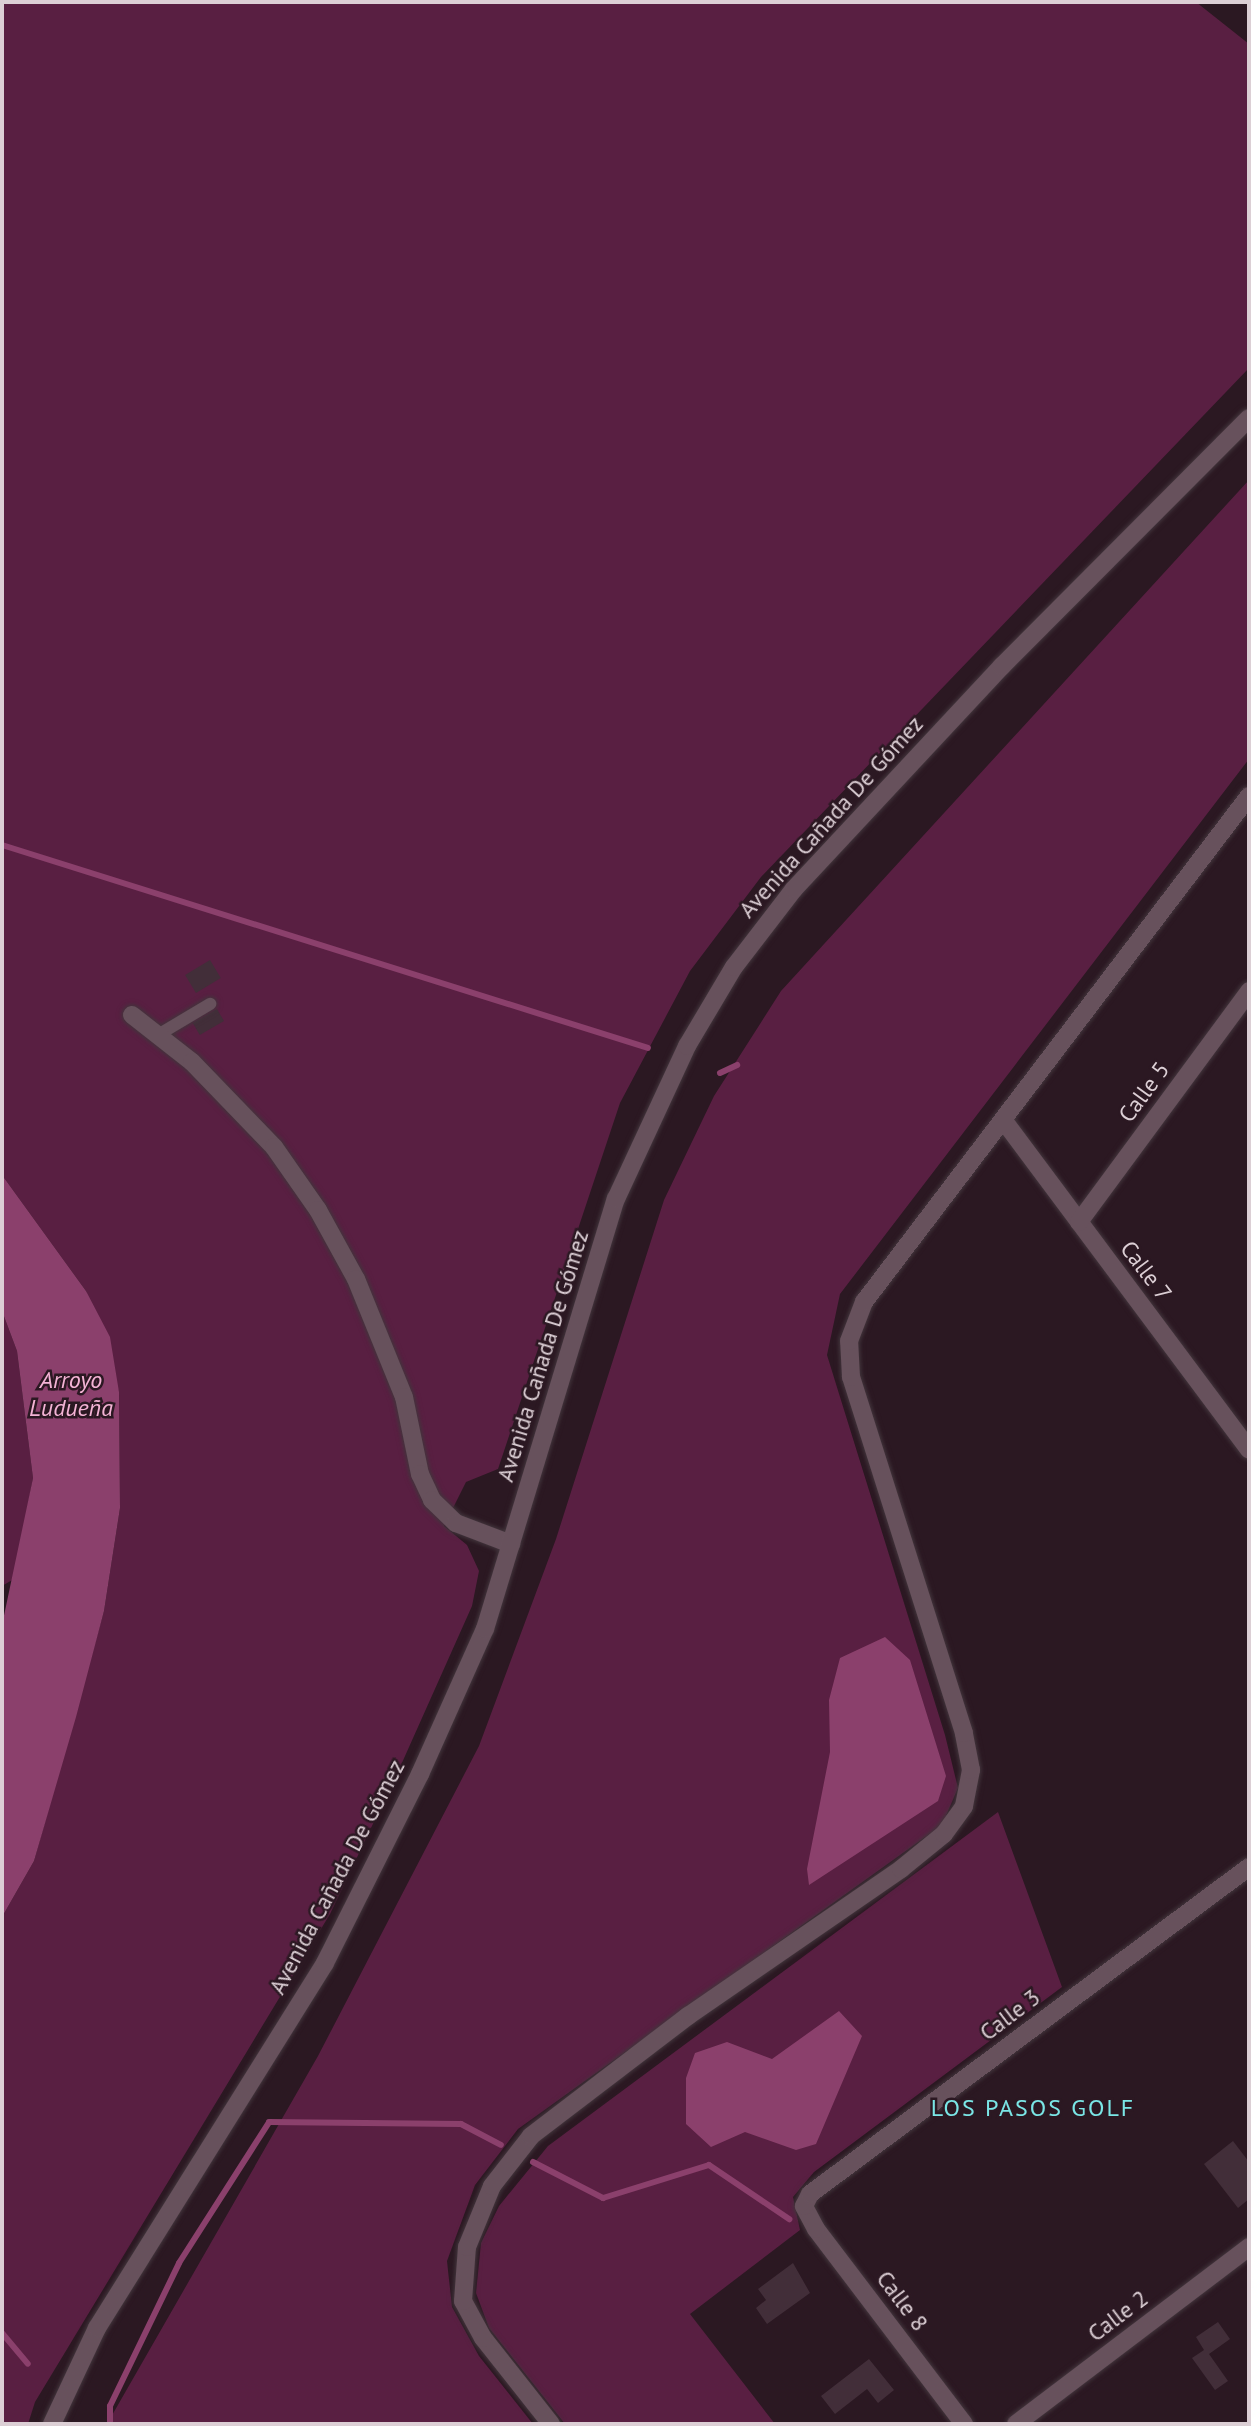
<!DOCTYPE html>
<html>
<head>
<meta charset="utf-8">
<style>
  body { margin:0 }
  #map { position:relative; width:1251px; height:2426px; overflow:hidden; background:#2b1822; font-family:"PT Sans",sans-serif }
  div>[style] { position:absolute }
  .green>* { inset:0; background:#591f42 }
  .water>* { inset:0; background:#8b406c }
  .stream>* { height:6px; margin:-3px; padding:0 3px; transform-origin:3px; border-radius:3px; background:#8b406c }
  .building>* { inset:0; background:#422e39; transform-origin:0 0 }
  .roads { filter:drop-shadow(0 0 2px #42353c) drop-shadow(0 0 2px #42353c) }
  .lane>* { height:12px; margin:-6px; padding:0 6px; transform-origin:6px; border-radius:6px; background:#67515c }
  .street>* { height:18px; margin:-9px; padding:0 9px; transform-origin:9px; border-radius:9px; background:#67515c }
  span { translate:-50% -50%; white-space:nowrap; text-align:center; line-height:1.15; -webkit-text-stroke:5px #2b1822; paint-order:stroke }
  .street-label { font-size:23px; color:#dccfd5 }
  .water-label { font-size:24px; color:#f4b3d5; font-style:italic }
  .neighbourhood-label { font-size:24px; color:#7ae6e6; letter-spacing:2px }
  .frame { position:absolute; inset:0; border:4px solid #dccfd5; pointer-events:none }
</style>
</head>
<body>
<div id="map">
  <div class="green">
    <div style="clip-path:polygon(2px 2px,1196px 2px,1249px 44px,1249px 368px,761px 877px,690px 971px,620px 1103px,498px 1469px,466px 1482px,444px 1526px,467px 1545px,479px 1571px,472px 1606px,401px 1765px,330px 1914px,35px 2402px,28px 2424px,2px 2424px,2px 1917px,34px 1861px,104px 1611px,120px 1508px,119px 1392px,86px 1291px,2px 1175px)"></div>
    <div style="clip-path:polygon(1249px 480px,1249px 759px,840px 1294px,827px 1355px,945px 1735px,958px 1788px,942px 1825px,518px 2129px,475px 2185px,447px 2261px,452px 2307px,479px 2356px,533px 2424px,107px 2424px,318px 2056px,479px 1746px,556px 1539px,664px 1200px,714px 1096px,781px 991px)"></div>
    <div style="clip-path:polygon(2px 1311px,17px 1351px,33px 1478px,14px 1579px,2px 1586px)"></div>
    <div style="clip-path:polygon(998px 1812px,1062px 1987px,814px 2172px,793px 2197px,800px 2230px,690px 2314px,775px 2424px,565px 2424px,489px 2328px,476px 2293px,481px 2243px,499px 2206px,548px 2146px)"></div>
  </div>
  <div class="water">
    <div style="clip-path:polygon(2px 1175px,86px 1291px,110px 1337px,119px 1392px,120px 1508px,104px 1611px,76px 1717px,34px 1861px,2px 1917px,2px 1625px,33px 1478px,17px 1351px,2px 1311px)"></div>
    <div style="clip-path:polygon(885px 1637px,910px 1660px,946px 1776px,938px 1801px,809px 1885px,807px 1869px,830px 1752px,829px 1700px,840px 1658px)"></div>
    <div style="clip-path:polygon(839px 2011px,862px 2036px,816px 2144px,796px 2150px,745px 2132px,711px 2147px,686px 2124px,686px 2078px,695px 2053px,727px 2042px,772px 2059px)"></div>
  </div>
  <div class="stream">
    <div style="left:2px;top:845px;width:677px;rotate:17.44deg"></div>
    <div style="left:720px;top:1073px;width:19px;rotate:-25deg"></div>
    <div style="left:533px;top:2162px;width:79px;rotate:27.2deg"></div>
    <div style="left:603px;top:2198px;width:111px;rotate:-17.3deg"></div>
    <div style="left:709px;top:2165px;width:97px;rotate:34deg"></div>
    <div style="left:2px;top:2333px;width:40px;rotate:50deg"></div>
    <div style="left:110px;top:2424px;width:18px;rotate:-90deg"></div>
    <div style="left:110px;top:2406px;width:159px;rotate:-64.2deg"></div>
    <div style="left:179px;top:2263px;width:167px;rotate:-57.4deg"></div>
    <div style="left:269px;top:2122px;width:192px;rotate:0.6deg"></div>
    <div style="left:461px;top:2124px;width:45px;rotate:27.7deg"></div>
  </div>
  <div class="building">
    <div style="left:210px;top:960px;width:21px;height:29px;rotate:59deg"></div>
    <div style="left:217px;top:1009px;width:14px;height:28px;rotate:60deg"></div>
    <div style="clip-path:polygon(1233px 2141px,1249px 2162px,1249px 2199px,1238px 2208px,1204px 2164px)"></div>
    <div style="clip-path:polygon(793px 2263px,810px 2293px,767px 2324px,756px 2308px,766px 2300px,758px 2289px)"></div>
    <div style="clip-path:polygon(1218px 2322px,1230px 2339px,1209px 2354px,1228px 2381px,1215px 2390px,1192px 2358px,1204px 2350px,1196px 2337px)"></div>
    <div style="clip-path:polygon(869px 2359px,894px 2390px,878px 2403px,867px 2389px,835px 2414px,821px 2396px)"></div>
  </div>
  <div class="roads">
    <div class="lane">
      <div style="left:158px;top:1035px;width:61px;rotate:-30.8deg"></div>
    </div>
    <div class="street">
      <div style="left:132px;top:1015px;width:76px;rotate:38.1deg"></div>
      <div style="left:192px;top:1062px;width:118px;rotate:46deg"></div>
      <div style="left:274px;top:1147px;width:77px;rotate:55.1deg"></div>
      <div style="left:318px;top:1210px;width:79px;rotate:61.2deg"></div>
      <div style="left:356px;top:1279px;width:127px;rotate:67.9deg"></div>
      <div style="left:404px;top:1397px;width:79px;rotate:78.3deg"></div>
      <div style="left:420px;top:1474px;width:29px;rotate:65deg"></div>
      <div style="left:432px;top:1500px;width:33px;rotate:44deg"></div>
      <div style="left:456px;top:1523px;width:59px;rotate:20.9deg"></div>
      <div style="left:1004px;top:1121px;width:410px;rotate:53.3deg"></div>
      <div style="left:1079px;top:1222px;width:287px;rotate:-53.6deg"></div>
      <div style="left:52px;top:2424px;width:106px;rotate:-64.9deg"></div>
      <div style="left:97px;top:2328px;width:430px;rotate:-58deg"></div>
      <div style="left:325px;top:1963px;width:212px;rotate:-63.3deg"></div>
      <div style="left:420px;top:1774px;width:159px;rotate:-65.9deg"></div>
      <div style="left:485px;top:1629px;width:450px;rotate:-73.1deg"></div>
      <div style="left:616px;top:1199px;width:169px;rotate:-65.1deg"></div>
      <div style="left:687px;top:1046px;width:92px;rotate:-59.3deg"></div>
      <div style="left:734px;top:967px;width:98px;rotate:-52.4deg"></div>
      <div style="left:794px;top:889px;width:305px;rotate:-47deg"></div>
      <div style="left:1002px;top:666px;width:350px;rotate:-45.1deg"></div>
      <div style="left:551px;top:2424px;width:110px;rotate:-128.3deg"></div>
      <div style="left:483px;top:2338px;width:42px;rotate:-118.4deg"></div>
      <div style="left:463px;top:2301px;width:54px;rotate:-85.8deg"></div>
      <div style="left:467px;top:2247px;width:66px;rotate:-67.7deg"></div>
      <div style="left:492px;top:2186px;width:63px;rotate:-52deg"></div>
      <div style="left:531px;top:2136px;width:198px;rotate:-37.4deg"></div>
      <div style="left:688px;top:2016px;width:259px;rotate:-34.6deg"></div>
      <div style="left:901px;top:1869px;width:55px;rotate:-39.1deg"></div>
      <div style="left:944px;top:1834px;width:34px;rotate:-54deg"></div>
      <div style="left:964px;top:1806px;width:37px;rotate:-79deg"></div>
      <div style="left:971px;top:1770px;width:38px;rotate:-101deg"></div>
      <div style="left:964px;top:1733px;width:374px;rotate:-107.6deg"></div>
      <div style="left:851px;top:1377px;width:36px;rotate:-93deg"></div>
      <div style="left:849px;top:1341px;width:42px;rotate:-69deg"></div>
      <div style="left:864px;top:1302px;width:636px;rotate:-52.73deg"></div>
      <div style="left:964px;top:2424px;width:245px;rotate:-127.2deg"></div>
      <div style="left:816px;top:2229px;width:26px;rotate:-118deg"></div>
      <div style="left:804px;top:2206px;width:13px;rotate:-63deg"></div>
      <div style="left:810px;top:2194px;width:547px;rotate:-36.68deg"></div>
      <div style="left:1016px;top:2424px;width:293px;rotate:-37.2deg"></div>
    </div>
  </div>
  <div class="street-label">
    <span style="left:831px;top:817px;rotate:-48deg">Avenida Cañada De Gómez</span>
    <span style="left:1144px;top:1092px;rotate:-54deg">Calle 5</span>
    <span style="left:1146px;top:1271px;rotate:53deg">Calle 7</span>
    <span style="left:543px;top:1356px;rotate:-73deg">Avenida Cañada De Gómez</span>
    <span style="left:337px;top:1877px;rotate:-62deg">Avenida Cañada De Gómez</span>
    <span style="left:1010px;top:2015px;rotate:-37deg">Calle 3</span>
    <span style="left:902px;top:2301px;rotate:53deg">Calle 8</span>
    <span style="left:1118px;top:2316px;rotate:-37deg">Calle 2</span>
  </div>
  <div class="water-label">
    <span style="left:71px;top:1394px">Arroyo<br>Ludueña</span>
  </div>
  <div class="neighbourhood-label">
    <span style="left:1033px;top:2108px">LOS PASOS GOLF</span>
  </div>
  <div class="frame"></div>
</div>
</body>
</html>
